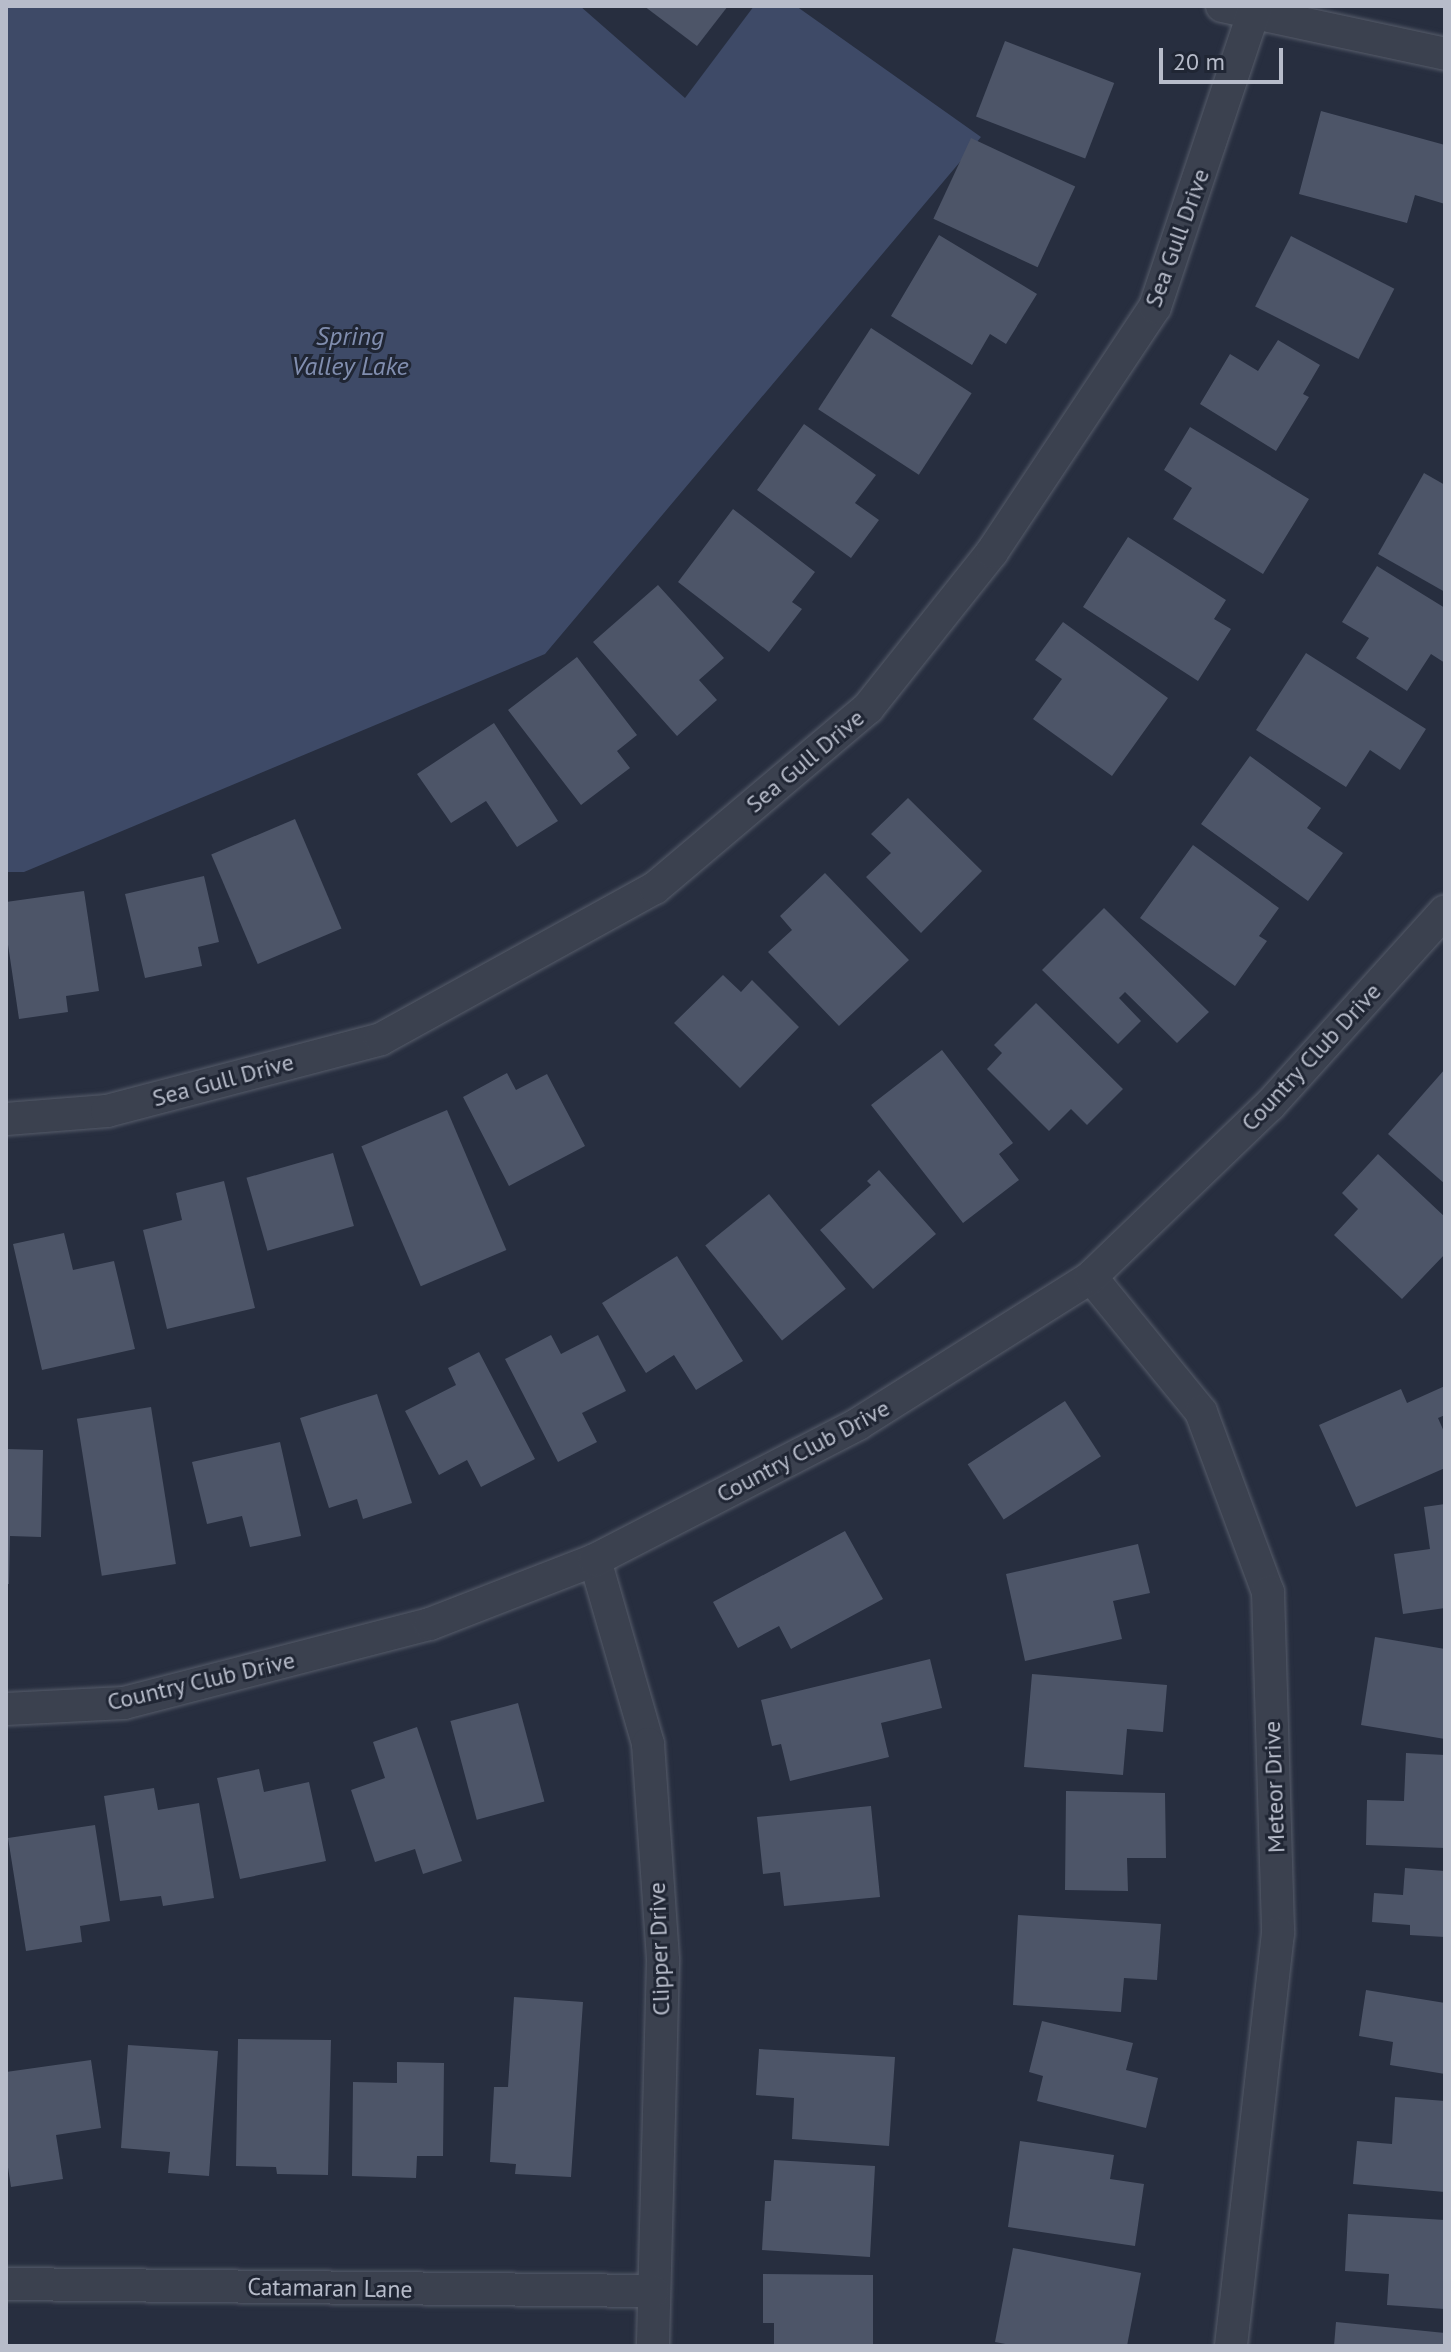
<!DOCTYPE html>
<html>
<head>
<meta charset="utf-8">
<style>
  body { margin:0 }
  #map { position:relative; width:1451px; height:2352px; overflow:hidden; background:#272e3f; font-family:"PT Sans",sans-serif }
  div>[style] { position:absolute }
  .water>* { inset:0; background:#3e4a67 }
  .building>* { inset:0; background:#4d5568; transform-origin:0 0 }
  .roads { filter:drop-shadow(0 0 2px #565c6a) drop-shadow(0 0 2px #565c6a) }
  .street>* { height:32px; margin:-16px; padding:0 16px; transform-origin:16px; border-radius:16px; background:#3b414f }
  span { translate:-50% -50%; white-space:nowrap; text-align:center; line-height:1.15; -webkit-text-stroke:6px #202634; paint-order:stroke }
  .street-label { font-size:24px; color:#b7bcca }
  .water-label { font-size:26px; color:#818eaf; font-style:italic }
  .frame { position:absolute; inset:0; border:8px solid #b7bcca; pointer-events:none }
  .scale { position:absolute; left:1159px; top:48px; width:124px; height:36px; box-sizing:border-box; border:4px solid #b7bcca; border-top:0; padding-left:10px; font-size:24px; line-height:28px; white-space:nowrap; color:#b7bcca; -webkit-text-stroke:6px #202634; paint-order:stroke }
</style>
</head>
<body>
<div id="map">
  <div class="water">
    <div style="clip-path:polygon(6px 6px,580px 6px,685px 98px,754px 6px,796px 6px,981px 137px,545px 654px,24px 872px,6px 872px)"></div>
  </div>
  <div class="building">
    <div style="clip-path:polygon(644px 6px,728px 6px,697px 46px)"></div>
    <div style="left:1005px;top:41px;width:117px;height:81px;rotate:21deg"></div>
    <div style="clip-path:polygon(1321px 111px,1445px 145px,1445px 204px,1415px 195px,1407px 223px,1299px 194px)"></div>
    <div style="left:971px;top:138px;width:115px;height:89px;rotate:25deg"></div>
    <div style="clip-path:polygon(939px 235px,1037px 294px,1006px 344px,990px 334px,972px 365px,891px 316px)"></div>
    <div style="left:1291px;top:236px;width:116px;height:79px;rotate:27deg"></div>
    <div style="left:871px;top:328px;width:120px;height:97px;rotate:33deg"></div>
    <div style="clip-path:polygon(1278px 340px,1320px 365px,1303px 394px,1309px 397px,1276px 451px,1200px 404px,1230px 354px,1258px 371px)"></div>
    <div style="clip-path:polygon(804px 424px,876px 475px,855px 503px,879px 520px,851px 558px,757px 490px)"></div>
    <div style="clip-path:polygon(1190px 427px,1309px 499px,1263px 574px,1173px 519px,1192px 488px,1164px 470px)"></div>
    <div style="clip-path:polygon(1424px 473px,1445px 485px,1445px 592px,1378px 554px)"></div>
    <div style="clip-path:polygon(733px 509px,815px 572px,792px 602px,802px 609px,769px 652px,678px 582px)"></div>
    <div style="clip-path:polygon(1128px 537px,1226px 600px,1214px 619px,1231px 629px,1198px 681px,1083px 607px)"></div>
    <div style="clip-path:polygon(1377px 566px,1445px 608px,1445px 663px,1431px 654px,1407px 691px,1356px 658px,1369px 638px,1342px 622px)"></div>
    <div style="clip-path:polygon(658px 585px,724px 658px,699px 680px,717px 700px,677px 736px,593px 642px)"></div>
    <div style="clip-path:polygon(1063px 622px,1168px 698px,1112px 776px,1033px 719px,1062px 679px,1035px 660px)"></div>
    <div style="clip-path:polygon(1306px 653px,1426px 729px,1400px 770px,1370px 750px,1346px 787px,1256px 730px)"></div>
    <div style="clip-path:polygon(577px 657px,637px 735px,617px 751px,630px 768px,581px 805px,508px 710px)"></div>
    <div style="clip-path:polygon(494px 723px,558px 821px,517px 847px,486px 801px,451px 823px,417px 774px)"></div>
    <div style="clip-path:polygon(1250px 756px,1321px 808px,1307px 828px,1343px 853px,1308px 901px,1201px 824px)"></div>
    <div style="clip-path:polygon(908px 798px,982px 871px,921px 933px,866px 877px,891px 853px,871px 834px)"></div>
    <div style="left:295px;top:819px;width:119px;height:91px;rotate:67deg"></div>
    <div style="clip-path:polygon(1193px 845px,1279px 908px,1259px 936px,1267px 941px,1235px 986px,1140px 918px)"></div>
    <div style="clip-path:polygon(825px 873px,909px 960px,839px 1026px,768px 952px,792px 930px,780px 916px)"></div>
    <div style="clip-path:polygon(204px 876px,219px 942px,198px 947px,202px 966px,145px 978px,125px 894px)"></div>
    <div style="clip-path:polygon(84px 891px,99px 991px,66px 996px,68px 1012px,19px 1019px,6px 931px,6px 902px)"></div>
    <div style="clip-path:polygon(1104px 908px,1209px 1012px,1177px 1043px,1125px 992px,1119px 998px,1141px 1021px,1118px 1044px,1042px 970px)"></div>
    <div style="clip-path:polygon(723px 975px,741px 992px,752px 980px,799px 1027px,740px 1088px,674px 1023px)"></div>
    <div style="clip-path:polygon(1036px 1003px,1123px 1089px,1087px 1125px,1071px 1109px,1049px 1131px,987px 1069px,1002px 1053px,994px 1045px)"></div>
    <div style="clip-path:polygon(942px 1050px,1013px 1143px,999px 1154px,1019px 1180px,963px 1223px,871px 1105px)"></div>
    <div style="clip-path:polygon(1445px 1069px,1445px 1184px,1388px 1134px)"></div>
    <div style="clip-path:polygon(507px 1073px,516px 1090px,547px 1074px,585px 1146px,509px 1186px,463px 1097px)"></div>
    <div style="left:447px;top:1110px;width:152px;height:93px;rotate:67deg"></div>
    <div style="left:333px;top:1153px;width:76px;height:90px;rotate:74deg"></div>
    <div style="clip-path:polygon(1378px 1154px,1445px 1217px,1445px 1254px,1402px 1299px,1334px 1235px,1358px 1209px,1342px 1193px)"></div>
    <div style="clip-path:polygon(879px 1170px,936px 1234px,873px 1289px,820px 1230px,871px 1185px,867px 1181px)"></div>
    <div style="clip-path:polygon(224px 1181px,255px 1308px,167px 1329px,143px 1230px,182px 1220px,176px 1193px)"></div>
    <div style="left:769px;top:1194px;width:122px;height:82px;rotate:51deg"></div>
    <div style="clip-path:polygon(64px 1233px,73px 1270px,114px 1261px,135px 1349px,42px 1370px,13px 1244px)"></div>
    <div style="clip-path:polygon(677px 1256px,743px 1361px,696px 1390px,674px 1355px,646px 1373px,602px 1303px)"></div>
    <div style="clip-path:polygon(551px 1335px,561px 1354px,598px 1335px,626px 1391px,582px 1413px,597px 1442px,558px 1462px,505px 1359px)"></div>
    <div style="clip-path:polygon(479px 1352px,535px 1459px,481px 1487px,467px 1460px,439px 1475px,405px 1411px,456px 1385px,448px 1368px)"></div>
    <div style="clip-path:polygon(1445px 1386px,1445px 1415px,1438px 1418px,1445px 1434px,1445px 1468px,1356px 1507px,1319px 1425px,1401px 1389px,1407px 1403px)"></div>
    <div style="clip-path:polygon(377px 1394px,412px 1503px,363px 1519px,357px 1499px,329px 1508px,300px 1418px)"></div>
    <div style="left:1065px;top:1401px;width:66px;height:116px;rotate:57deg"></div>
    <div style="left:151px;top:1407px;width:159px;height:75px;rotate:81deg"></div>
    <div style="clip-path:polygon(280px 1442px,301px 1536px,250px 1547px,242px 1516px,207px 1524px,192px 1462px)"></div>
    <div style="clip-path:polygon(6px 1449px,43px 1450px,41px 1537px,10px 1536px,9px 1584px,6px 1584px)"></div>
    <div style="clip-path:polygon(1445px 1504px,1445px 1608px,1403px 1614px,1394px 1554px,1430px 1549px,1424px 1507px)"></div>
    <div style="clip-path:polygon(845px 1531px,883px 1599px,791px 1649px,779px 1626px,738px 1648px,713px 1602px)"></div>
    <div style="clip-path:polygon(1138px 1544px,1150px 1593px,1113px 1601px,1122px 1639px,1025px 1661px,1006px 1574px)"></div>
    <div style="clip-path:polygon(1375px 1637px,1445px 1649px,1445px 1739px,1361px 1725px)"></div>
    <div style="clip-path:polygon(930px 1659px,942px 1708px,881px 1723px,889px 1757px,790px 1781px,781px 1744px,772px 1746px,761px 1700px)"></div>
    <div style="clip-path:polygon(1032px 1674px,1167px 1685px,1163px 1732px,1127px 1729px,1123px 1775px,1024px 1767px)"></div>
    <div style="left:518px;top:1703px;width:102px;height:70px;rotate:75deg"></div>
    <div style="clip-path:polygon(417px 1727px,462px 1861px,423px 1874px,415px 1849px,375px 1862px,351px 1790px,385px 1778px,373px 1742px)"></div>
    <div style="clip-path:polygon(1406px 1753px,1445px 1755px,1445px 1848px,1366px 1845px,1367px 1800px,1404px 1801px)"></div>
    <div style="clip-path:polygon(259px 1769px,264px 1792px,309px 1782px,326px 1861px,240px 1879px,217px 1778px)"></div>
    <div style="clip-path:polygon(154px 1788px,158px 1810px,199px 1803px,214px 1898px,163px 1906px,161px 1896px,120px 1901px,104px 1796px)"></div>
    <div style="clip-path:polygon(1066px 1791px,1165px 1793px,1166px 1858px,1127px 1858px,1128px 1891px,1065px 1890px)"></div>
    <div style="clip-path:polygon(871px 1806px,880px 1897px,784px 1906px,780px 1872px,763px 1874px,757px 1817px)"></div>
    <div style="clip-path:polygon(95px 1825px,110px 1921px,80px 1926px,82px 1942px,26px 1951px,8px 1838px)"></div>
    <div style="clip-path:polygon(1405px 1868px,1445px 1871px,1445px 1937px,1410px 1935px,1410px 1925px,1372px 1922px,1374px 1893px,1403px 1895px)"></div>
    <div style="clip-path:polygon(1018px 1915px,1161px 1924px,1157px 1980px,1124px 1978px,1121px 2012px,1013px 2005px)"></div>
    <div style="clip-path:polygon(1366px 1990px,1445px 2003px,1445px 2074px,1390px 2065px,1393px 2042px,1359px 2036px)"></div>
    <div style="clip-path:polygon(514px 1997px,583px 2002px,571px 2177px,515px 2174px,516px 2164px,490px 2162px,494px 2087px,508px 2087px)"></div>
    <div style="clip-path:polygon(1042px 2021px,1133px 2043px,1126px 2070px,1158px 2078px,1146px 2128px,1037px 2101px,1043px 2076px,1029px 2072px)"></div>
    <div style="clip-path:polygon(238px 2039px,331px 2040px,328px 2175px,277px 2174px,276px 2167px,236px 2166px)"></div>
    <div style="clip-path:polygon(128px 2045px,218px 2051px,209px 2176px,168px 2173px,170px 2152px,121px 2148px)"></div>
    <div style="clip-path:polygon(759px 2049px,895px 2057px,889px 2146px,792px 2139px,794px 2098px,756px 2095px)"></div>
    <div style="clip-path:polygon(91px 2060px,101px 2128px,56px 2135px,63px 2179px,11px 2187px,6px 2154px,6px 2072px)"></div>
    <div style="clip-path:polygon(397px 2062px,444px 2063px,443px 2156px,417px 2156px,416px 2178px,352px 2176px,353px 2082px,397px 2083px)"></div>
    <div style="clip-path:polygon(1395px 2097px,1445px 2101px,1445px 2192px,1353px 2184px,1357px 2141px,1392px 2144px)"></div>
    <div style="clip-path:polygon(1020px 2141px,1114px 2155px,1110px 2179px,1144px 2184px,1135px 2246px,1008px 2227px)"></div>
    <div style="clip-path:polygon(774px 2160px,875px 2166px,870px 2257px,762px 2250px,765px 2201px,771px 2201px)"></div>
    <div style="clip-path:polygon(1348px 2214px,1445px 2220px,1445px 2309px,1387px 2305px,1389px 2274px,1345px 2271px)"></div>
    <div style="clip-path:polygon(1013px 2248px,1141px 2273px,1127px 2346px,1016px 2346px,995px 2342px)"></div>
    <div style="clip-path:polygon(763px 2274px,873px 2275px,873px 2346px,774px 2346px,774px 2323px,763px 2323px)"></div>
    <div style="clip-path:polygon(1336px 2322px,1445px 2333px,1445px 2346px,1334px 2346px)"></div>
  </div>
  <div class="roads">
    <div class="street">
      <div style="left:1222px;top:6px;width:228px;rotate:12.1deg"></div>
      <div style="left:6px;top:1119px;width:101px;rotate:-4.5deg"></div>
      <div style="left:107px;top:1111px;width:283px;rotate:-14.7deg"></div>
      <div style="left:381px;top:1039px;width:313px;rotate:-28.9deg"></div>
      <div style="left:655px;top:888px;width:279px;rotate:-40.2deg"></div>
      <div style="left:868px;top:708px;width:199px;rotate:-51.5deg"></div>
      <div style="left:992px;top:552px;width:294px;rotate:-56.4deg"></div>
      <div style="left:1155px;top:307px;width:317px;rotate:-71.5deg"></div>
      <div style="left:1091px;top:1277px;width:174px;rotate:50.8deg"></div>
      <div style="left:1201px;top:1412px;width:192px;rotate:69.6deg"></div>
      <div style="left:1268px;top:1592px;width:341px;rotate:88.3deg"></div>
      <div style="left:1278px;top:1933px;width:416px;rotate:96.5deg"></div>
      <div style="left:595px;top:1560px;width:191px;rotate:73.9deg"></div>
      <div style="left:648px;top:1744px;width:218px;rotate:86deg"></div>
      <div style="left:663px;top:1961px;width:385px;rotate:91.5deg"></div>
      <div style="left:6px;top:1709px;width:118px;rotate:-2.9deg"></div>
      <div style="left:124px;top:1703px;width:316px;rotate:-14.5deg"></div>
      <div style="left:430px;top:1624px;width:177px;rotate:-21.2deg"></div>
      <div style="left:595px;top:1560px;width:296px;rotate:-27.3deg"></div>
      <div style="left:858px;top:1424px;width:275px;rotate:-32.2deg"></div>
      <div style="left:1091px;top:1277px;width:248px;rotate:-43.9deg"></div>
      <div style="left:1270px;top:1105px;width:261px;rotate:-47.9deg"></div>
      <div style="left:6px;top:2284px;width:647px;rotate:0.62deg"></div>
    </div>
  </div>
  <div class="street-label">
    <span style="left:1177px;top:238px;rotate:-70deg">Sea Gull Drive</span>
    <span style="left:805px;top:761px;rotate:-40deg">Sea Gull Drive</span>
    <span style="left:1311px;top:1057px;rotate:-47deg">Country Club Drive</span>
    <span style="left:223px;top:1080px;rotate:-15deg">Sea Gull Drive</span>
    <span style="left:803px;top:1451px;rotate:-28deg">Country Club Drive</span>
    <span style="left:201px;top:1681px;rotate:-13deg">Country Club Drive</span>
    <span style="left:1274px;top:1787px;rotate:-92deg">Meteor Drive</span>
    <span style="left:659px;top:1949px;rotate:-92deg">Clipper Drive</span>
    <span style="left:330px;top:2288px;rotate:1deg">Catamaran Lane</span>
  </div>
  <div class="water-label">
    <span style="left:350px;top:351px">Spring<br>Valley Lake</span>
  </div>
  <div class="frame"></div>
  <div class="scale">20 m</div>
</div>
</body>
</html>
